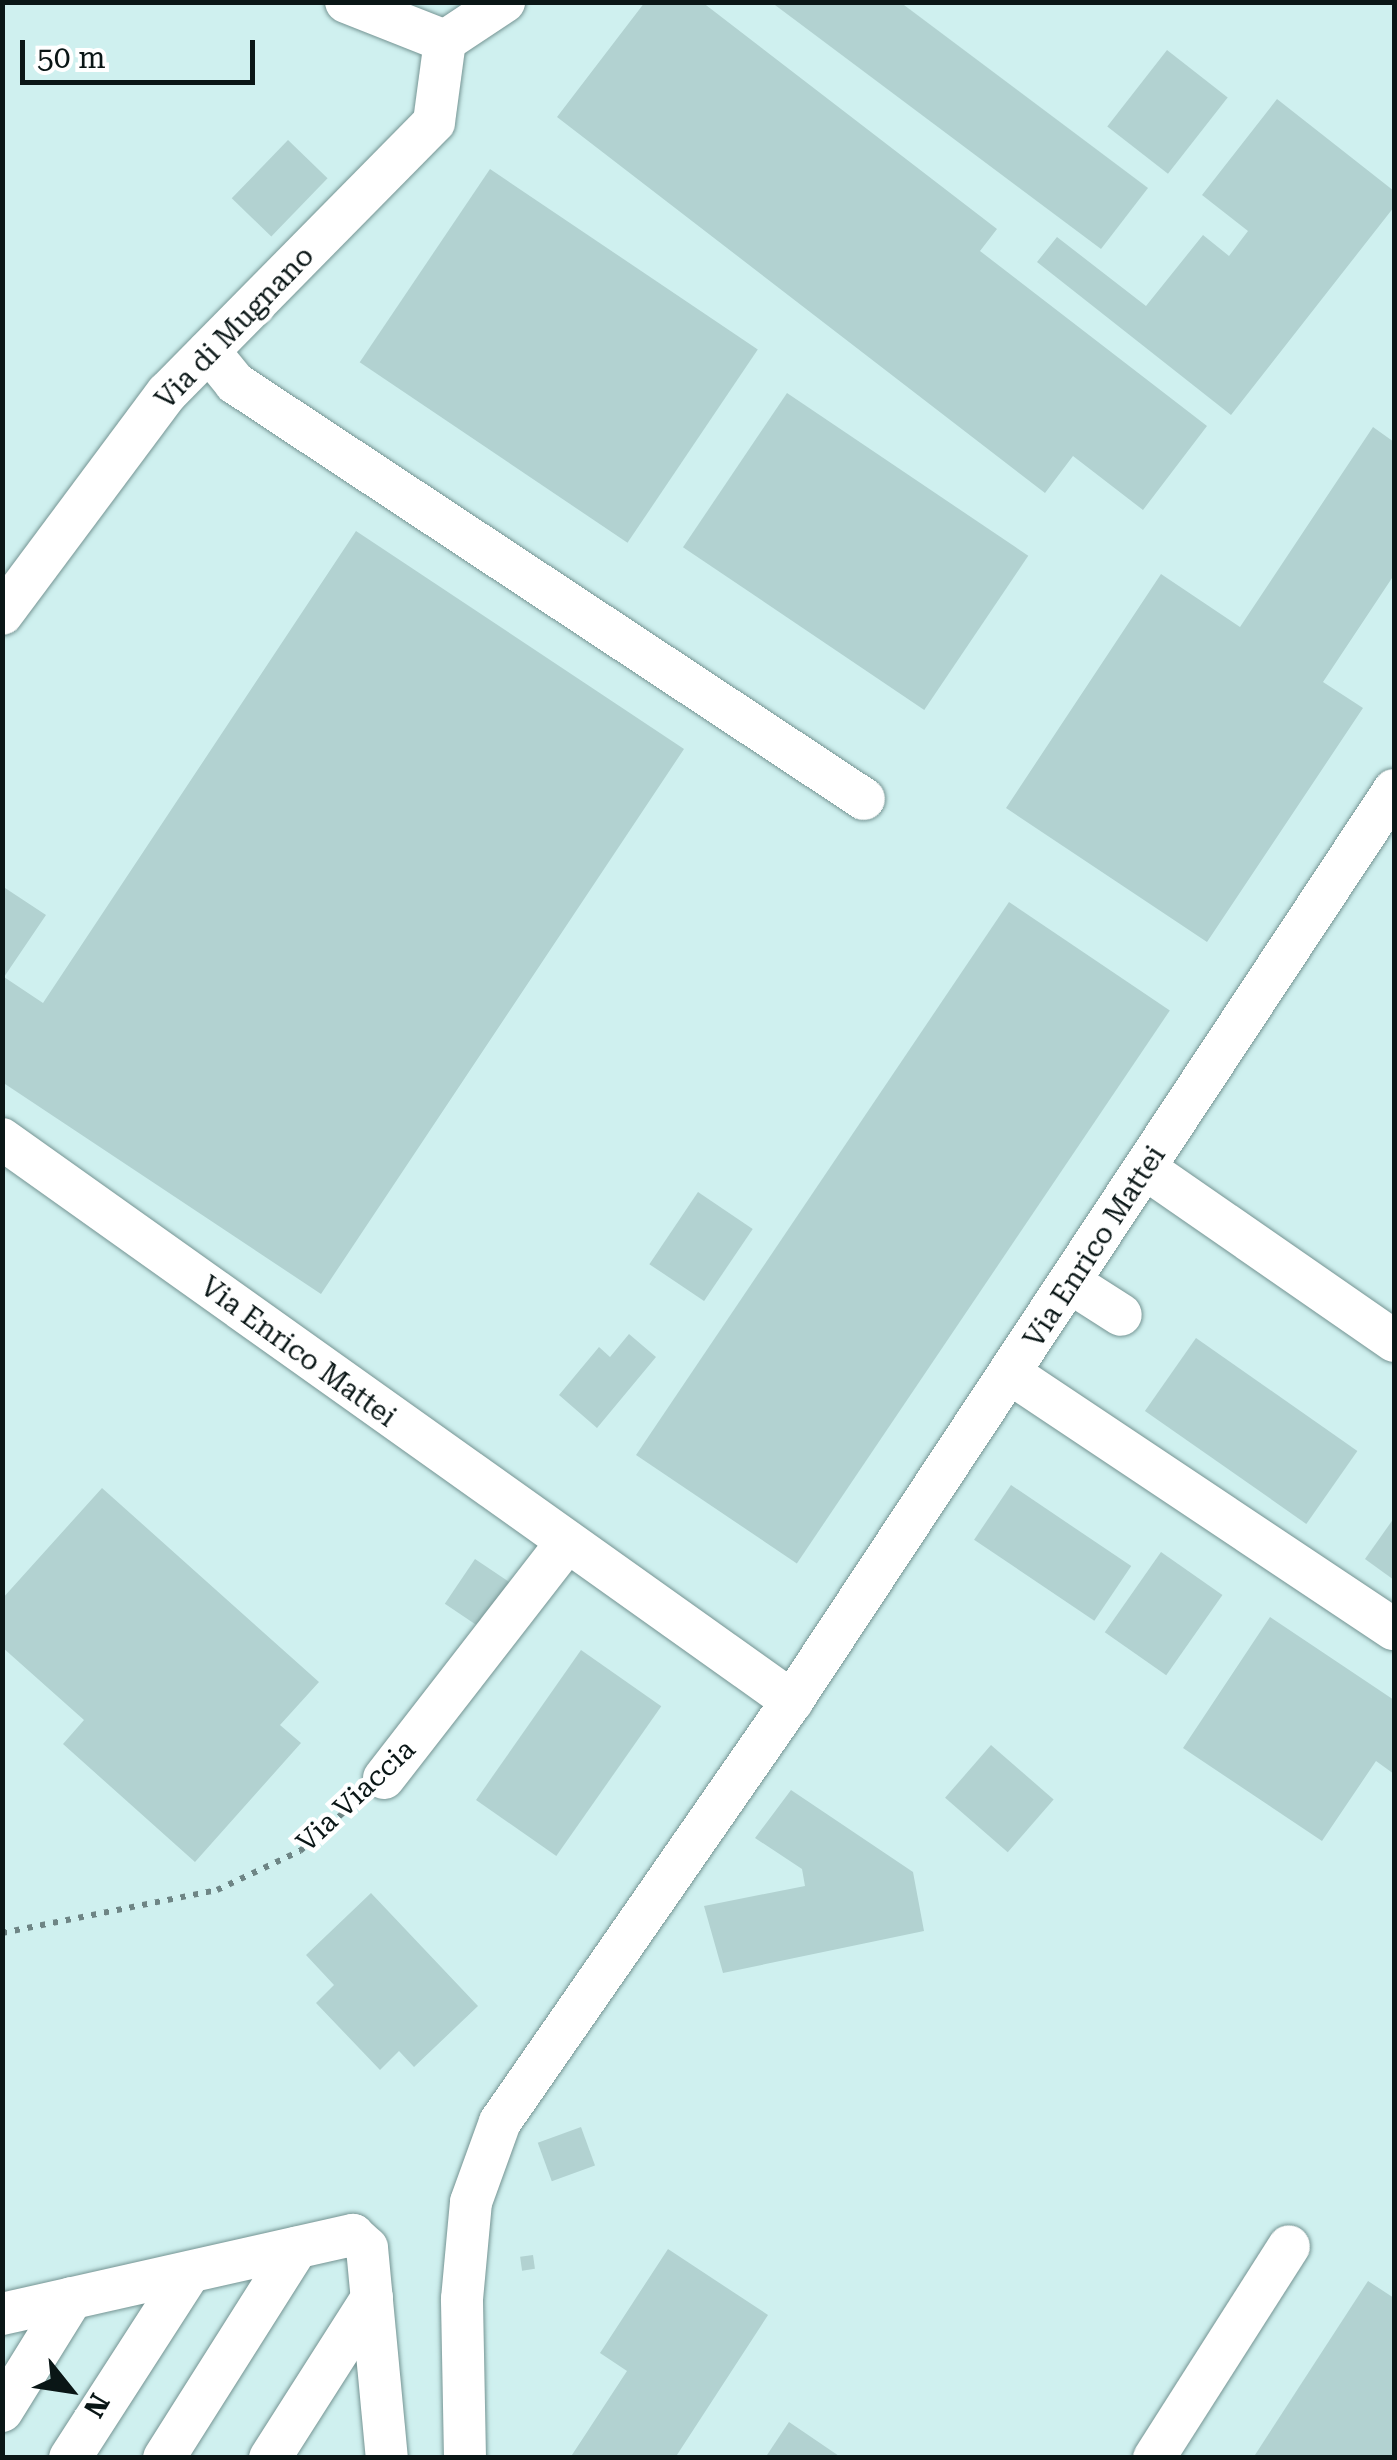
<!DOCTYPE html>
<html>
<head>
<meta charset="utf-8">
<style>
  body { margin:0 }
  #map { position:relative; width:1397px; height:2460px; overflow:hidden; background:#cff0ef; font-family:"Roboto Serif",serif }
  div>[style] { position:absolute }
  .building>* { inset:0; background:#b2d2d1; transform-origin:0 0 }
  .path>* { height:6px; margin-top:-3px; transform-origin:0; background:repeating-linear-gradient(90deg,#6e8585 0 5px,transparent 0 13px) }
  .roads { filter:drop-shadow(0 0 2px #759493) drop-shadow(0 0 2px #759493) }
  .minor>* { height:42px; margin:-21px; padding:0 21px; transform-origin:21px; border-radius:21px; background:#fff }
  span { translate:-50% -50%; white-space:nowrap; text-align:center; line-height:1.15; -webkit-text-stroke:9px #fff; paint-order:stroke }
  .street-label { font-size:28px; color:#0a1616 }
  .frame { position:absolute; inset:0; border:5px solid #0a1616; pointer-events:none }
  .north { position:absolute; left:20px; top:2340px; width:100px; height:100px; -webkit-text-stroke:8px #fff; paint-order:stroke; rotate:120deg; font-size:28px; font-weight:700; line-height:40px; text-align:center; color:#0a1616 }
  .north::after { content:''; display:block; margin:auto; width:35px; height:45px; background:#0a1616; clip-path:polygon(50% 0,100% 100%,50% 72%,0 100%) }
  .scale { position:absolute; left:20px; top:40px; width:235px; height:45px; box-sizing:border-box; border:5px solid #0a1616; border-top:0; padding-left:12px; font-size:30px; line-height:35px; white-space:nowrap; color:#0a1616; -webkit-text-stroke:8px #fff; paint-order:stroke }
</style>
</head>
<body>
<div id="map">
  <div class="building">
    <div style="clip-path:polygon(645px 2px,702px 2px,997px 229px,980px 251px,1207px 426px,1143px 510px,1073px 456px,1045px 493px,557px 117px)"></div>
    <div style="clip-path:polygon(771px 2px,900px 2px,1148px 188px,1101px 249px)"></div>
    <div style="left:1167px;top:50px;width:77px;height:97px;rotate:38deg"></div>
    <div style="clip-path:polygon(1277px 99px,1394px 191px,1394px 207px,1231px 415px,1037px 262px,1057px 237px,1146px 306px,1203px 235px,1229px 256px,1248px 231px,1202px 195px)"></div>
    <div style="left:288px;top:140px;width:55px;height:81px;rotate:44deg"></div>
    <div style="left:490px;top:169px;width:323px;height:233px;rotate:34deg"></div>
    <div style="left:787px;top:393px;width:291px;height:186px;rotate:34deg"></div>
    <div style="clip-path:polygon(1373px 427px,1394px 442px,1394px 575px,1323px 682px,1363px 708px,1207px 942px,1006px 808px,1161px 574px,1240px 627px)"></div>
    <div style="clip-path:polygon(356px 531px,684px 749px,321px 1294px,2px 1082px,2px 886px,46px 915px,4px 977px,43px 1003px)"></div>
    <div style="left:1009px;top:902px;width:194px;height:667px;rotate:34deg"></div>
    <div style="left:698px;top:1192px;width:66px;height:87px;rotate:34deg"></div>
    <div style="clip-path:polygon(629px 1334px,656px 1357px,597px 1428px,559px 1395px,599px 1347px,610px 1357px)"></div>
    <div style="left:1196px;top:1338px;width:197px;height:89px;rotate:35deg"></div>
    <div style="left:1011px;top:1485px;width:145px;height:66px;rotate:34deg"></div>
    <div style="clip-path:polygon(102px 1488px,319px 1682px,280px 1725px,301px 1743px,195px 1862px,63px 1744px,84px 1720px,2px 1647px,2px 1599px)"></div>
    <div style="clip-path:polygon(1394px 1518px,1394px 1580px,1365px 1559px)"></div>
    <div style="left:1161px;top:1552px;width:75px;height:98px;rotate:35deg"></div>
    <div style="left:475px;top:1559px;width:48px;height:54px;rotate:34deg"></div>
    <div style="clip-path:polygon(1270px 1617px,1394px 1700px,1394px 1774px,1376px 1761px,1322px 1841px,1183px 1748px)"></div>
    <div style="left:581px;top:1650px;width:98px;height:183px;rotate:35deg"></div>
    <div style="left:991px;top:1745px;width:83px;height:70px;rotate:41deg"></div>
    <div style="clip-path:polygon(791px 1790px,913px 1872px,924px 1931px,723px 1973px,704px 1906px,805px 1886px,802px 1869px,755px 1838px)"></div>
    <div style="clip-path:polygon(371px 1893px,478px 2006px,414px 2067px,399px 2051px,380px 2070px,316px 2003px,334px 1985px,306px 1955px)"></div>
    <div style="left:581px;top:2127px;width:41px;height:46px;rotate:70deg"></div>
    <div style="clip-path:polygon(668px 2249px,768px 2315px,675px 2458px,570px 2458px,627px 2371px,600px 2353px)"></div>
    <div style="left:533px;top:2255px;width:14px;height:13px;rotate:82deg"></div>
    <div style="clip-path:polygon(1368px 2281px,1394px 2298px,1394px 2458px,1253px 2458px)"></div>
    <div style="clip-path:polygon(789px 2422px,842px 2458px,765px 2458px)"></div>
  </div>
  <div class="path">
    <div style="left:2px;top:1933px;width:219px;rotate:-11.3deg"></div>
    <div style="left:217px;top:1890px;width:92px;rotate:-25.2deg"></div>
    <div style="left:300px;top:1851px;width:80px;rotate:-41.5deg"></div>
  </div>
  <div class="roads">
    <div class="minor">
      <div style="left:346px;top:2px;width:106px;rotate:21.5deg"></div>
      <div style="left:445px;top:41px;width:71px;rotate:-33.5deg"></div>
      <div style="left:209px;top:351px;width:41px;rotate:50.9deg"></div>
      <div style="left:235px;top:383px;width:754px;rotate:33.48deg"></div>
      <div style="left:2px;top:614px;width:276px;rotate:-53.3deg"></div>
      <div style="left:167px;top:393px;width:380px;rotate:-45.4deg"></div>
      <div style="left:434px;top:122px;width:82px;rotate:-82.3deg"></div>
      <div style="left:2px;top:1139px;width:970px;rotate:35.43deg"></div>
      <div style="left:1146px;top:1169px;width:302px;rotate:34.7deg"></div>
      <div style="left:1071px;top:1283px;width:59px;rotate:32.6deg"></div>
      <div style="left:1011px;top:1374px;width:460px;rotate:33.7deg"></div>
      <div style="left:384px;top:1778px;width:295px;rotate:-52.2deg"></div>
      <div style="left:2px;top:2314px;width:360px;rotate:-12.7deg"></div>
      <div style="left:353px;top:2235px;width:19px;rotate:43deg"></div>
      <div style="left:367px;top:2248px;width:211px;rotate:84.6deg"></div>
      <div style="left:2px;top:2411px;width:133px;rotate:-58.2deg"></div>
      <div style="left:70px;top:2458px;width:221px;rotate:-57.2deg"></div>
      <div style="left:164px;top:2458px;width:249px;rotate:-57.7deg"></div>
      <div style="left:270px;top:2458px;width:190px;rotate:-57.5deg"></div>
      <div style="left:465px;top:2458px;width:159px;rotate:-91.1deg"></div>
      <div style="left:462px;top:2299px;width:97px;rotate:-84.7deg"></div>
      <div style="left:471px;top:2202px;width:85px;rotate:-70.1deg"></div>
      <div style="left:500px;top:2122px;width:512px;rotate:-55.26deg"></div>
      <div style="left:792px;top:1701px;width:1092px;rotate:-56.54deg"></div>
      <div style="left:1154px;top:2458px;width:251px;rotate:-57.5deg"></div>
    </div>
  </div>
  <div class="street-label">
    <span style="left:235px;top:328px;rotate:-46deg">Via di Mugnano</span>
    <span style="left:1095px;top:1247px;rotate:-57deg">Via Enrico Mattei</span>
    <span style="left:298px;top:1352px;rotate:36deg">Via Enrico Mattei</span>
    <span style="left:356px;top:1796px;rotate:-43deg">Via Viaccia</span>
  </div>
  <div class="frame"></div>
  <div class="north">N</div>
  <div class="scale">50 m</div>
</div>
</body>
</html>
